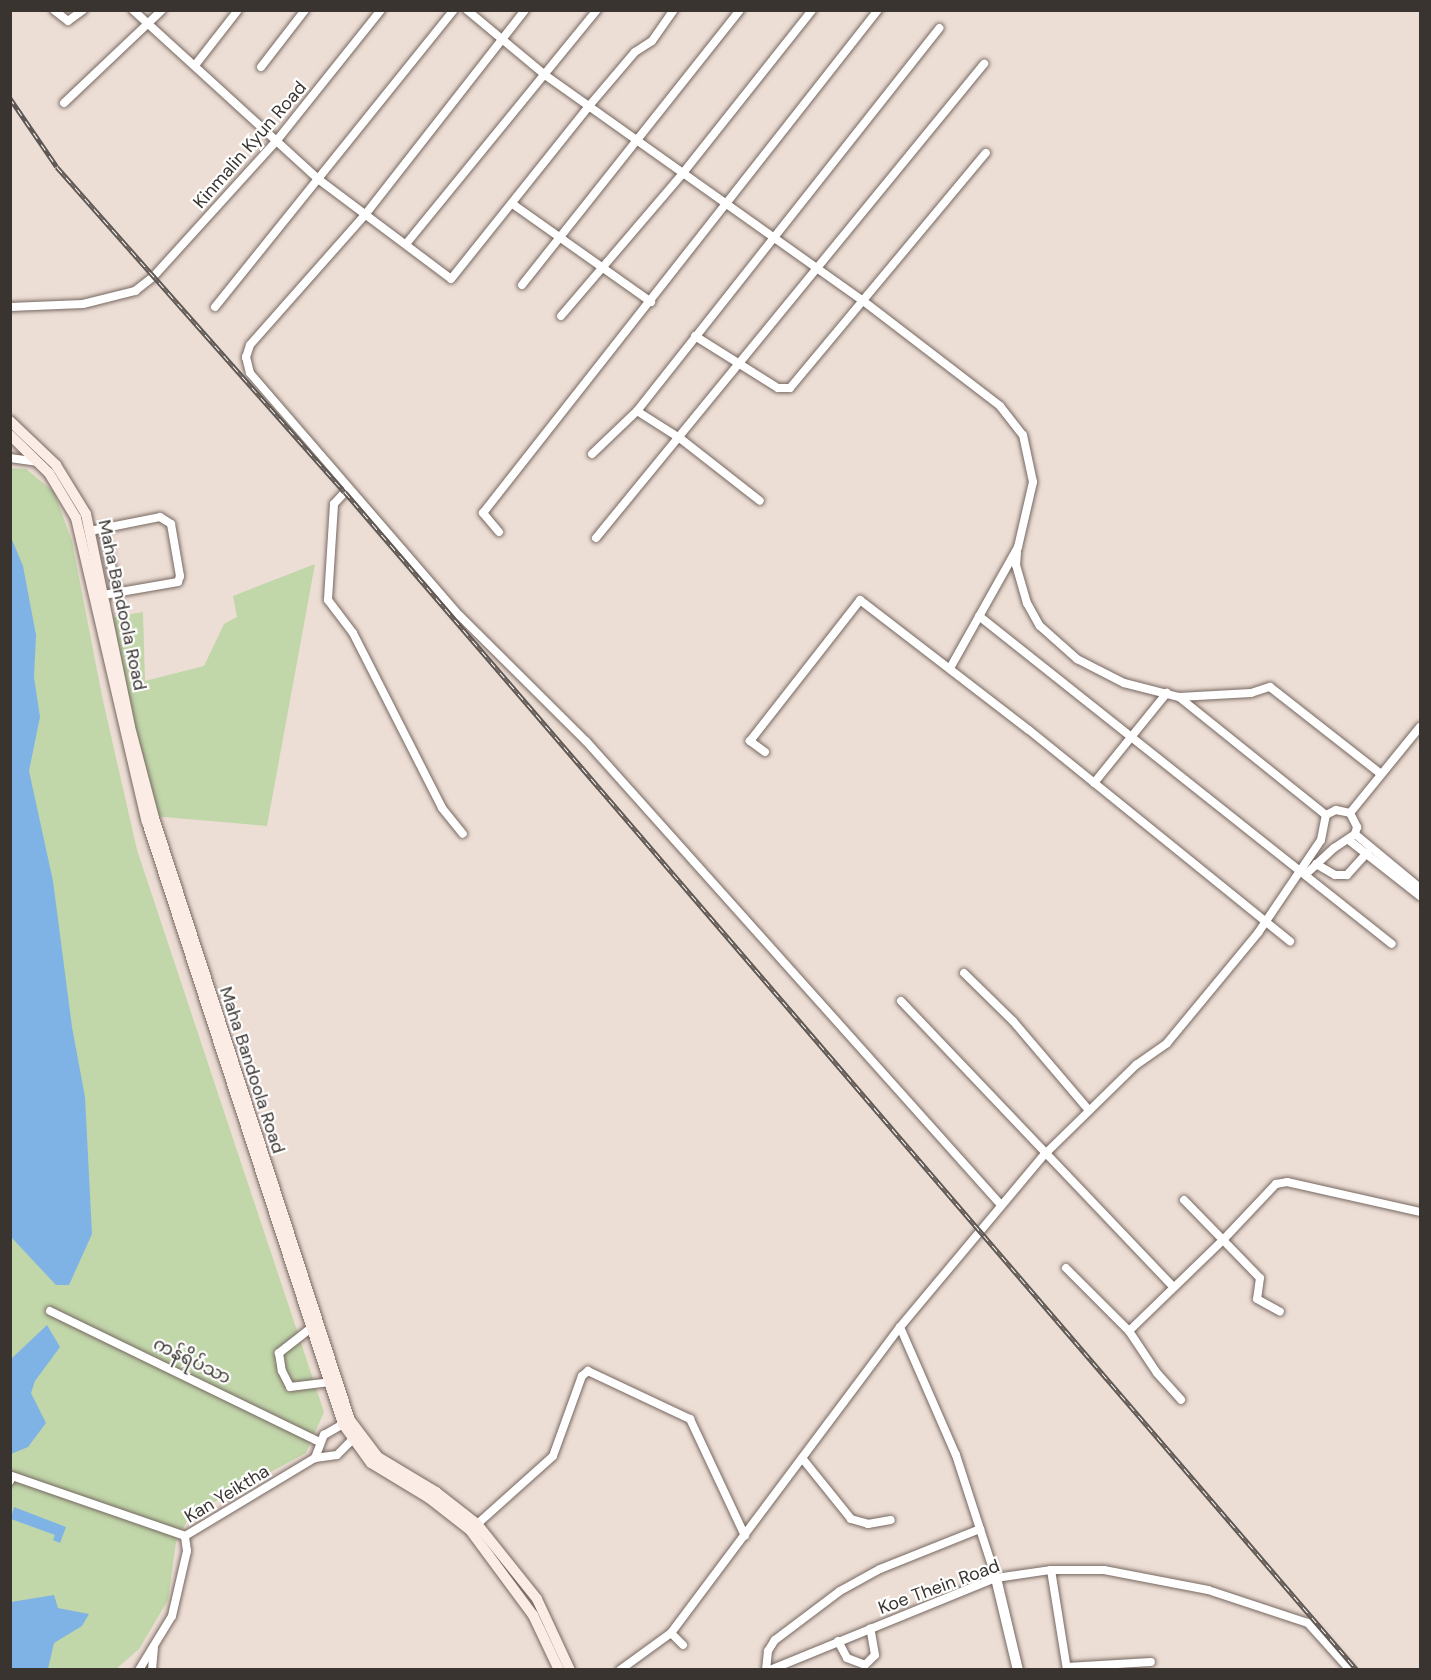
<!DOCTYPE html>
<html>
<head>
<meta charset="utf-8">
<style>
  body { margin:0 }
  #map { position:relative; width:1431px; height:1680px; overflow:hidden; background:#edded5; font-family:"DM Sans","Noto Sans Myanmar",sans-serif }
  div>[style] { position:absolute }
  .green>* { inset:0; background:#c1d6a9 }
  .water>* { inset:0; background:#7fb3e6 }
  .roads { filter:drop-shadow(0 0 2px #766861) drop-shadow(0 0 2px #766861) }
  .minor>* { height:8px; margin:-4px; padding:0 4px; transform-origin:4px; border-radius:4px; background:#fff }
  .tertiary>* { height:10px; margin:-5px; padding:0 5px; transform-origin:5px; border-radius:5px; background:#fff }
  .secondary>* { height:10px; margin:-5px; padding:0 5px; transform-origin:5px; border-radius:5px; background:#fcece6 }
  .rail>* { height:4.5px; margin-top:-2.25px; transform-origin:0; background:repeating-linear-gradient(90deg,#fff 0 7px,#605854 0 14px); box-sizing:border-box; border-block:2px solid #605854 }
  span { translate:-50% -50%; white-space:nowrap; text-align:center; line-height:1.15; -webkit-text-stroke:4.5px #fff; paint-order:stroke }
  .street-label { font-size:18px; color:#3a3431 }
  .frame { position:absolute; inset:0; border:12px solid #3a3431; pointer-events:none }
</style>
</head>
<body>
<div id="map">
  <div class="green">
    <div style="clip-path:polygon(11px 468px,26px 469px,54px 492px,72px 541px,102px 696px,137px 850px,324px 1412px,306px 1453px,190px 1515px,176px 1542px,168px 1600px,139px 1649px,116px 1669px,11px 1670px)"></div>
    <div style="clip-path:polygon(315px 564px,267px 826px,152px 816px,107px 618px,143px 612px,145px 681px,204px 666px,224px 624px,237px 617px,233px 596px)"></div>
  </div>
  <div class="water">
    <div style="clip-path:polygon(10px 535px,23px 566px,36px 635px,34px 677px,40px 717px,29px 771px,53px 881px,72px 1027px,85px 1097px,92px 1234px,69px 1285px,56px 1285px,11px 1237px)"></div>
    <div style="clip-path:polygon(47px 1325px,60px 1347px,35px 1381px,31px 1393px,46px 1423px,28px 1447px,11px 1454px,11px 1359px)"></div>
    <div style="clip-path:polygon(14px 1507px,66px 1527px,60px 1543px,53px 1540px,55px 1535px,11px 1519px)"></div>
    <div style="clip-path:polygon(54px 1595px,58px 1608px,89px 1614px,82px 1626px,54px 1643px,48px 1669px,11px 1669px,11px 1602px)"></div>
  </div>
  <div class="roads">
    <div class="minor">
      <div style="left:54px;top:10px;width:18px;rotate:38deg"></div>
      <div style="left:68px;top:21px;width:19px;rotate:-36deg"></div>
      <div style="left:133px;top:10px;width:251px;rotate:42.4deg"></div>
      <div style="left:318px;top:179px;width:166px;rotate:36.9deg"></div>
      <div style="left:451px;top:279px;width:221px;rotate:-51.4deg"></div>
      <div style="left:589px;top:106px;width:71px;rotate:-49.6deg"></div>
      <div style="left:635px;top:52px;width:20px;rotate:-33deg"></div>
      <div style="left:652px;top:41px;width:38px;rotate:-55deg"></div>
      <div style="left:467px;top:10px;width:102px;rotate:39.8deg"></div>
      <div style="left:545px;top:75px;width:389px;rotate:35.4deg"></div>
      <div style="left:862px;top:300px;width:174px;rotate:37.5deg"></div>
      <div style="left:1000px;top:406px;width:37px;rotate:52deg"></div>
      <div style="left:1023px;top:435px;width:48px;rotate:78deg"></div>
      <div style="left:1033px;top:482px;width:67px;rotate:103deg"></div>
      <div style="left:1018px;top:547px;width:139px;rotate:119.3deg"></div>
      <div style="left:525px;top:10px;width:261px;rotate:128deg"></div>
      <div style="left:364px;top:216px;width:172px;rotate:131.5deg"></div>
      <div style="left:250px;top:345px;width:13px;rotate:108deg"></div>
      <div style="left:246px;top:357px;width:16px;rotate:76deg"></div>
      <div style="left:250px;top:373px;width:321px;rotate:49.2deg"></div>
      <div style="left:460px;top:616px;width:177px;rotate:44.8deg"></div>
      <div style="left:586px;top:741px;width:623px;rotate:48.19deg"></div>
      <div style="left:196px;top:64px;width:68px;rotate:-52.1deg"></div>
      <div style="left:261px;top:67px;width:72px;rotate:-52.3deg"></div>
      <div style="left:64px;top:103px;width:135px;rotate:-43.5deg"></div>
      <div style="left:514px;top:205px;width:168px;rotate:35.3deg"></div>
      <div style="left:406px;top:244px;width:302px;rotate:-50.8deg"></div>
      <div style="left:522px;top:285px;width:351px;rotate:-51.6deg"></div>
      <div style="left:10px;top:307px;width:73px;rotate:-2.4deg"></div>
      <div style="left:83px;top:304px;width:54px;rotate:-14deg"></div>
      <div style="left:135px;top:291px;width:23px;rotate:-38deg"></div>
      <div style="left:153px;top:277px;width:186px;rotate:-47.8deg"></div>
      <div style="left:278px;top:139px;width:165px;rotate:-51.4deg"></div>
      <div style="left:215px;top:307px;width:381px;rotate:-51.2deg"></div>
      <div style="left:561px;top:316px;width:188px;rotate:-49.5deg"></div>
      <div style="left:683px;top:173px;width:208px;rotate:-51.6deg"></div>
      <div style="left:695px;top:336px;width:98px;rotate:32.1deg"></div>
      <div style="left:778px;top:388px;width:12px"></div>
      <div style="left:790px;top:388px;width:306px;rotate:-50.2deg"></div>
      <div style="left:637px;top:411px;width:52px;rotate:32.5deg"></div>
      <div style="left:681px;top:439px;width:100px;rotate:38.1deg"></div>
      <div style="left:592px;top:454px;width:62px;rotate:-43.7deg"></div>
      <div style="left:637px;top:411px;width:488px;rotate:-51.7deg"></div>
      <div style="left:10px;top:458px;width:27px;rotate:8deg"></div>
      <div style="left:345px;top:492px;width:16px;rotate:133deg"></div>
      <div style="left:334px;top:504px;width:96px;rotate:93.6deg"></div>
      <div style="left:328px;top:600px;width:41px;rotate:52.9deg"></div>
      <div style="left:353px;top:633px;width:196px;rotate:63deg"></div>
      <div style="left:442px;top:808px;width:33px;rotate:51deg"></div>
      <div style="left:103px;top:528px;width:66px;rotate:77.8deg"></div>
      <div style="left:90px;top:531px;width:71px;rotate:-11.3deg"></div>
      <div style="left:160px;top:517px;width:13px;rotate:32deg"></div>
      <div style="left:171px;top:524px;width:53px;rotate:80.2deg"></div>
      <div style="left:180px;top:576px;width:6px;rotate:108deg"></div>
      <div style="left:178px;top:582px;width:76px;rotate:170.2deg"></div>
      <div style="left:499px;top:532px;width:25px;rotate:-130deg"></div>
      <div style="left:483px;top:513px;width:640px;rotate:-51.86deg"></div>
      <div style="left:596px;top:538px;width:613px;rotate:-50.7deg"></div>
      <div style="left:1017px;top:552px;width:13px;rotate:94deg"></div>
      <div style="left:1016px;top:565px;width:40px;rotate:74deg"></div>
      <div style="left:1027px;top:603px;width:26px;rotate:61deg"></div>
      <div style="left:1040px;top:626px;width:50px;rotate:41.7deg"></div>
      <div style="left:1077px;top:659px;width:53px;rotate:27.1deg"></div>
      <div style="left:1124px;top:683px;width:57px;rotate:14.3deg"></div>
      <div style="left:1179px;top:697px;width:72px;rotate:-3.2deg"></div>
      <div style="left:1251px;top:693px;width:20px;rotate:-18deg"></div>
      <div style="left:1270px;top:687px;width:141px;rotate:38.1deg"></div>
      <div style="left:979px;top:616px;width:527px;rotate:38.46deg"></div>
      <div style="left:1179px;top:697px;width:189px;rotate:38.8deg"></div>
      <div style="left:765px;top:752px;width:19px;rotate:-144deg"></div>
      <div style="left:750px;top:741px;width:179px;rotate:-52deg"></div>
      <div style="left:860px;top:600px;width:213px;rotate:37.6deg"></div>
      <div style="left:1029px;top:730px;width:336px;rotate:39deg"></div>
      <div style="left:1094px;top:783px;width:116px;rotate:-51deg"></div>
      <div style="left:1350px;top:813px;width:111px;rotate:-50.9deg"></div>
      <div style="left:1355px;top:834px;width:85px;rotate:39.7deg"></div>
      <div style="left:1350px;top:841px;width:89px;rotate:38.2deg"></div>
      <div style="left:1316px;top:864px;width:22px;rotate:30deg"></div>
      <div style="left:1335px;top:875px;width:12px"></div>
      <div style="left:1347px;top:875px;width:30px;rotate:-48deg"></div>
      <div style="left:964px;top:973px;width:69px;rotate:44.4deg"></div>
      <div style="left:1013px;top:1021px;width:116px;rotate:49.6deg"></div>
      <div style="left:901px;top:1001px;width:395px;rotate:46.4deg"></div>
      <div style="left:1184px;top:1200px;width:56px;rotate:45.7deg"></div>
      <div style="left:1223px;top:1240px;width:77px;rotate:-46.6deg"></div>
      <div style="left:1276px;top:1184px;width:11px;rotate:-10deg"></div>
      <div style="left:1287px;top:1182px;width:136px;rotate:12.7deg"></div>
      <div style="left:1066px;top:1268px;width:89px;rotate:45deg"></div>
      <div style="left:1129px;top:1331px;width:50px;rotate:56.3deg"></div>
      <div style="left:1157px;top:1373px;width:36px;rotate:48deg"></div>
      <div style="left:50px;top:1311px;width:300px;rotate:25.9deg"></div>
      <div style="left:900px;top:1327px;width:140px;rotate:66.4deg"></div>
      <div style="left:956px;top:1455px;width:129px;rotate:72deg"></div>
      <div style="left:311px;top:1328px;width:41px;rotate:142deg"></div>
      <div style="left:279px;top:1353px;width:18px;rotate:81deg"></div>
      <div style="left:282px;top:1371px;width:18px;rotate:63deg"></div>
      <div style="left:290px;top:1387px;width:38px;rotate:-7deg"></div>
      <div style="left:1129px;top:1331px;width:131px;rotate:-44.1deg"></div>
      <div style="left:1223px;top:1240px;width:53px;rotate:45.8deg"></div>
      <div style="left:1260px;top:1278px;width:21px;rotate:98deg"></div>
      <div style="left:1257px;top:1299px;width:26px;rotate:29deg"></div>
      <div style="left:315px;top:1458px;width:25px;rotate:-69deg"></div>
      <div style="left:324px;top:1435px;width:24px;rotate:-30deg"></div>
      <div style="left:315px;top:1458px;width:22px;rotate:-8deg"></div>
      <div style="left:337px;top:1455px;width:27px;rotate:-45deg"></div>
      <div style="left:802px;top:1458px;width:78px;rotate:51.2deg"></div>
      <div style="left:851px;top:1519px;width:18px;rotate:16deg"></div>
      <div style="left:868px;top:1524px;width:23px;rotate:-10deg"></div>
      <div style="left:10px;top:1481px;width:5px;rotate:-68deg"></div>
      <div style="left:12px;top:1476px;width:183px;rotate:19.1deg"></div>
      <div style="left:474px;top:1527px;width:106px;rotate:-41.9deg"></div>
      <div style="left:553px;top:1456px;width:85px;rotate:-70.1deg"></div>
      <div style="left:582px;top:1376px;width:8px;rotate:-40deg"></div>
      <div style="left:588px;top:1371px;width:113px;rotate:25.2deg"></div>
      <div style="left:690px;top:1419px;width:129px;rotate:64.8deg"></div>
      <div style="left:1051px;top:1570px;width:101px;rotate:80.9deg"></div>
      <div style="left:671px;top:1633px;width:17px;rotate:45deg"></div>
      <div style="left:838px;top:1641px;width:19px;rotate:62deg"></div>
      <div style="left:847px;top:1658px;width:19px;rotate:21deg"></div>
      <div style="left:865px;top:1665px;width:14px;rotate:-45deg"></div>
      <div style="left:875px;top:1655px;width:27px;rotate:-100deg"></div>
      <div style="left:1067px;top:1667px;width:84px;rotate:-3.4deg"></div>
      <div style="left:139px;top:1670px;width:63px;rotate:-58.6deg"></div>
      <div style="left:172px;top:1616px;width:67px;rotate:-77deg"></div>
      <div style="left:187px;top:1551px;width:15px;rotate:-98deg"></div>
      <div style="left:185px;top:1536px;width:152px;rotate:-31deg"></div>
      <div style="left:152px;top:1670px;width:22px;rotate:-85deg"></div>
      <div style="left:620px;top:1670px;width:63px;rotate:-36deg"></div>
      <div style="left:671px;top:1633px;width:382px;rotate:-53.2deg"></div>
      <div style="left:900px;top:1327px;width:224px;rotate:-50.1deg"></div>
      <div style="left:1044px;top:1155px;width:129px;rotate:-44.4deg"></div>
      <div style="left:1136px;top:1065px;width:38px;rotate:-35deg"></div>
      <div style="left:1167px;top:1043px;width:143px;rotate:-50.4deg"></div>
      <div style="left:1258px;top:933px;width:112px;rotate:-55.9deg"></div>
      <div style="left:1321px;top:840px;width:25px;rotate:-79deg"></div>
      <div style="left:1326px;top:815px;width:11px;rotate:-27deg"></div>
      <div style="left:1336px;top:810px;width:14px;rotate:12deg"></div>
      <div style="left:1350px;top:813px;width:16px;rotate:63deg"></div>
      <div style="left:1357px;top:827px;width:7px;rotate:106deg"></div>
      <div style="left:1355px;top:834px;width:25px;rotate:146deg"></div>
      <div style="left:1334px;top:848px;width:38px;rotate:137deg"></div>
      <div style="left:766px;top:1670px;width:19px;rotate:-84deg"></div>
      <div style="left:768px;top:1651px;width:13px;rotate:-58deg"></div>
      <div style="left:775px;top:1640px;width:81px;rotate:-37deg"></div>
      <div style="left:840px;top:1591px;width:46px;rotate:-28.8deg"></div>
      <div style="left:880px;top:1569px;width:108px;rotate:-21.8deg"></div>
      <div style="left:770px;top:1670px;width:244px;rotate:-22.2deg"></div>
      <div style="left:996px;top:1578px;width:56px;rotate:-8.3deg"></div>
      <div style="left:1051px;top:1570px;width:53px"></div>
      <div style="left:1104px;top:1570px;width:106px;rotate:10.9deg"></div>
      <div style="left:1208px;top:1590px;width:105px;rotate:18.3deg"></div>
      <div style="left:1308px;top:1623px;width:63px;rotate:48.2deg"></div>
    </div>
    <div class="tertiary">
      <div style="left:996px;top:1578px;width:95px;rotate:76.6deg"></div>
    </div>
    <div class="secondary">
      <div style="left:10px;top:421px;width:64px;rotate:43.7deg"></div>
      <div style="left:56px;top:465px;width:57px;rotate:58.5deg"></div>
      <div style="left:86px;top:514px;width:217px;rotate:78.3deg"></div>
      <div style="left:130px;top:727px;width:94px;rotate:75.2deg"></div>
      <div style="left:154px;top:818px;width:633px;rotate:71.97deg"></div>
      <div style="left:350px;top:1420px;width:46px;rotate:52.9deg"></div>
      <div style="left:378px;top:1457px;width:68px;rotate:31.1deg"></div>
      <div style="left:436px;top:1492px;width:52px;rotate:38deg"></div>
      <div style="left:477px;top:1524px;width:96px;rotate:51.3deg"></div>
      <div style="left:537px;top:1599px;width:78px;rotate:65.1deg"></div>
      <div style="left:10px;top:435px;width:54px;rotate:44.3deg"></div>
      <div style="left:49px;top:473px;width:52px;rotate:59deg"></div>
      <div style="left:76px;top:518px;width:312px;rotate:76.9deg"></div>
      <div style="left:147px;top:822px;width:633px;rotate:71.97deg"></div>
      <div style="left:343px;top:1424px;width:48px;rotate:54.3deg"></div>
      <div style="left:371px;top:1463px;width:68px;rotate:31.1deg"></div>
      <div style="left:429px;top:1498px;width:52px;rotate:38deg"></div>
      <div style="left:470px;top:1530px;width:106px;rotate:53.5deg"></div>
      <div style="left:533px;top:1615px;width:61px;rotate:64.7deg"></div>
    </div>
  </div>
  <div class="rail">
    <div style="left:10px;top:98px;width:83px;rotate:55.7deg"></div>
    <div style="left:57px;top:167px;width:434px;rotate:48.5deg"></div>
    <div style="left:345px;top:492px;width:1553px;rotate:49.33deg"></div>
  </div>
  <div class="street-label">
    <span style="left:250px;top:145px;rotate:-49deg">Kinmalin Kyun Road</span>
    <span style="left:122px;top:605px;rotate:78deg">Maha Bandoola Road</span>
    <span style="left:252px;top:1070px;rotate:72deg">Maha Bandoola Road</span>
    <span style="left:192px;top:1361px;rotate:26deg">ကန်ရိပ်သာ</span>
    <span style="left:227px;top:1494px;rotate:-31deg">Kan Yeiktha</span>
    <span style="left:939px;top:1587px;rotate:-20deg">Koe Thein Road</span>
  </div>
  <div class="frame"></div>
</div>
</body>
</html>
